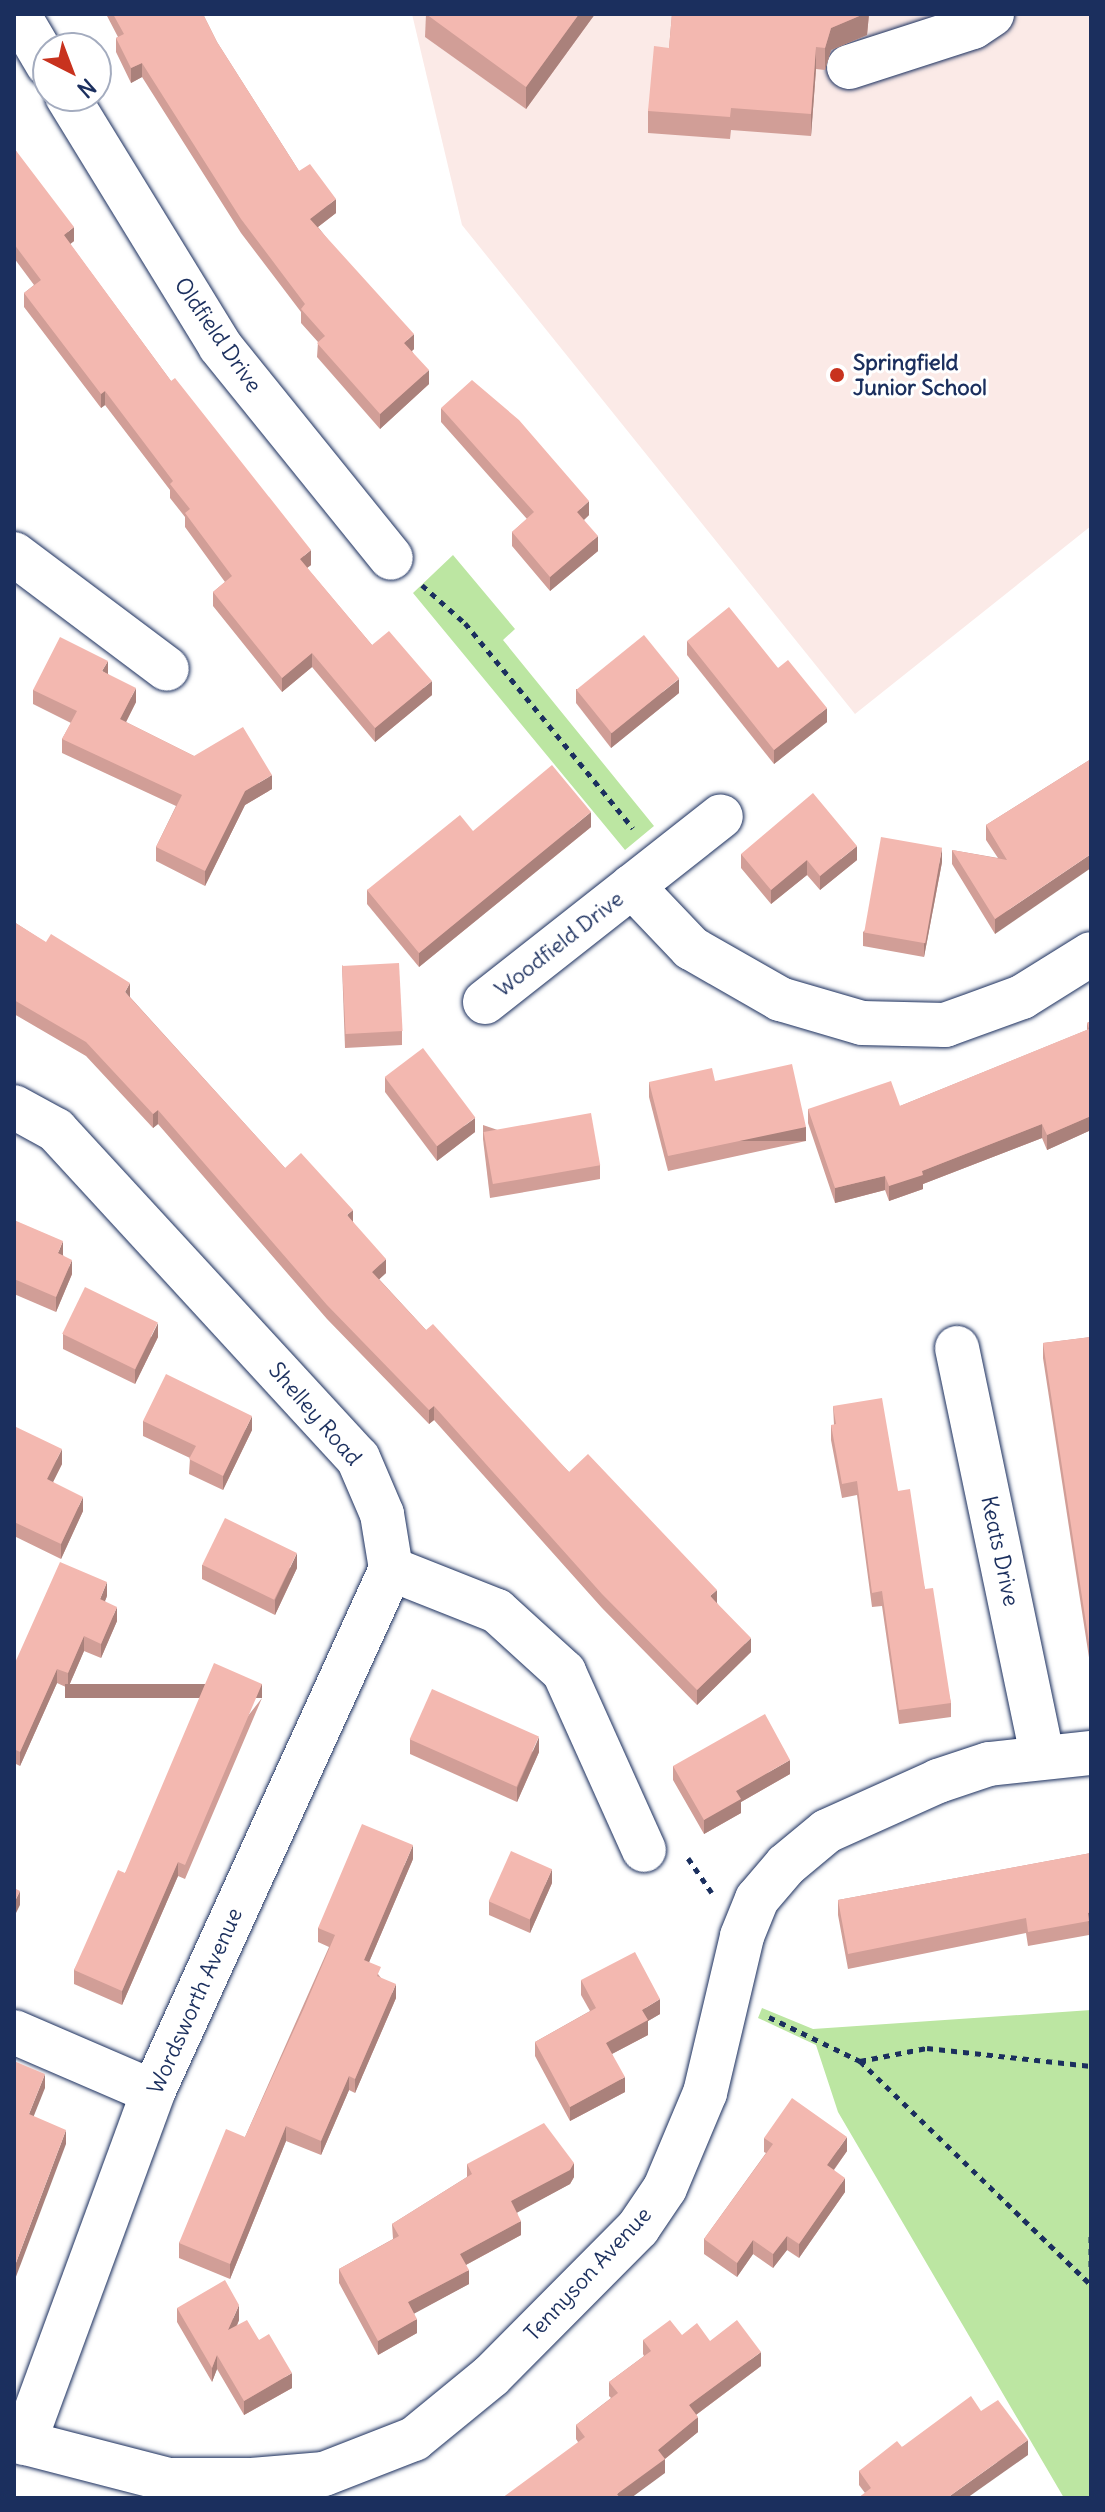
<!DOCTYPE html>
<html>
<head>
<meta charset="utf-8">
<style>
  body { margin:0 }
  #map { position:relative; width:1105px; height:2512px; overflow:hidden; background:#fff; font-family:Delius,sans-serif }
  div>[style] { position:absolute }
  .built>* { inset:0; background:#fbeae7 }
  .green>* { inset:0; background:#bce6a2 }
  .path>* { height:5px; margin-top:-2.5px; transform-origin:0; background:repeating-linear-gradient(90deg,#1b2f5e 0 6px,transparent 0 12px) }
  .roads { filter:drop-shadow(0 0 2px #1b2f5e) drop-shadow(0 0 2px #1b2f5e) }
  .minor>* { height:44px; margin:-22px; padding:0 22px; transform-origin:22px; border-radius:22px; background:#fff }
  .wall>* { inset:0; background:#d19e97 }
  .shaded-wall>* { inset:0; background:#aa817b; transform-origin:0 0 }
  .building>* { inset:0; background:#f3b8b0; transform-origin:0 0 }
  .dots>* { width:22px; height:22px; translate:-50% -50%; box-sizing:border-box; border:4px solid #fff; border-radius:50% }
  span { translate:-50% -50%; white-space:nowrap; text-align:center; line-height:1.15; -webkit-text-stroke:6px #fff; paint-order:stroke }
  .street-label { font-size:22px; color:#1b2f5e }
  .poi-label { font-size:22px; color:#1b2f5e; font-weight:700 }
  .left { translate:0 -50%; text-align:left }
  .frame { position:absolute; inset:0; border:16px solid #1b2f5e; pointer-events:none }
  .north { position:absolute; left:32px; top:32px; width:80px; height:80px; box-sizing:border-box; background:#fff; border:2px solid #a4acbf; border-radius:50%; rotate:138deg; font-size:22px; font-weight:700; line-height:32px; text-align:center; color:#1b2f5e }
  .north::after { content:''; display:block; margin:auto; width:28px; height:36px; background:#c8321e; clip-path:polygon(50% 0,100% 100%,50% 72%,0 100%) }
</style>
</head>
<body>
<div id="map">
  <div class="built">
    <div style="clip-path:polygon(412px 14px,1091px 14px,1091px 526px,855px 714px,462px 225px)"></div>
  </div>
  <div class="green">
    <div style="clip-path:polygon(453px 555px,515px 629px,503px 640px,654px 826px,625px 850px,413px 593px)"></div>
    <div style="clip-path:polygon(762px 2008px,813px 2029px,1091px 2010px,1091px 2498px,1064px 2498px,838px 2112px,816px 2045px,758px 2018px)"></div>
  </div>
  <div class="path">
    <div style="left:422px;top:585px;width:57px;rotate:41.5deg"></div>
    <div style="left:465px;top:623px;width:265px;rotate:50.7deg"></div>
    <div style="left:688px;top:1858px;width:42px;rotate:55.6deg"></div>
    <div style="left:769px;top:2017px;width:101px;rotate:25.8deg"></div>
    <div style="left:860px;top:2061px;width:322px;rotate:44.1deg"></div>
    <div style="left:860px;top:2061px;width:68px;rotate:-11deg"></div>
    <div style="left:927px;top:2048px;width:165px;rotate:6.3deg"></div>
    <div style="left:1091px;top:2236px;width:31px;rotate:90deg"></div>
  </div>
  <div class="roads">
    <div class="minor">
      <div style="left:18px;top:14px;width:59px;rotate:59.5deg"></div>
      <div style="left:849px;top:67px;width:130px;rotate:-17.9deg"></div>
      <div style="left:973px;top:27px;width:23px;rotate:-34deg"></div>
      <div style="left:67px;top:96px;width:293px;rotate:58.5deg"></div>
      <div style="left:220px;top:346px;width:272px;rotate:51.1deg"></div>
      <div style="left:14px;top:554px;width:191px;rotate:36.9deg"></div>
      <div style="left:632px;top:886px;width:86px;rotate:46.4deg"></div>
      <div style="left:691px;top:948px;width:103px;rotate:29.8deg"></div>
      <div style="left:780px;top:999px;width:85px;rotate:16.3deg"></div>
      <div style="left:862px;top:1023px;width:83px;rotate:1.4deg"></div>
      <div style="left:945px;top:1025px;width:82px;rotate:-20deg"></div>
      <div style="left:1022px;top:997px;width:81px;rotate:-31.9deg"></div>
      <div style="left:485px;top:1002px;width:300px;rotate:-38.2deg"></div>
      <div style="left:14px;top:1107px;width:48px;rotate:28.7deg"></div>
      <div style="left:56px;top:1130px;width:446px;rotate:47.4deg"></div>
      <div style="left:358px;top:1458px;width:61px;rotate:66.8deg"></div>
      <div style="left:382px;top:1514px;width:56px;rotate:80.7deg"></div>
      <div style="left:391px;top:1569px;width:114px;rotate:21.6deg"></div>
      <div style="left:497px;top:1611px;width:91px;rotate:42.3deg"></div>
      <div style="left:564px;top:1672px;width:195px;rotate:65.8deg"></div>
      <div style="left:957px;top:1348px;width:415px;rotate:78.2deg"></div>
      <div style="left:14px;top:2032px;width:151px;rotate:23.3deg"></div>
      <div style="left:14px;top:2440px;width:160px;rotate:14.5deg"></div>
      <div style="left:169px;top:2480px;width:83px"></div>
      <div style="left:252px;top:2480px;width:72px;rotate:-4.8deg"></div>
      <div style="left:324px;top:2474px;width:97px;rotate:-21.3deg"></div>
      <div style="left:414px;top:2439px;width:99px;rotate:-39.3deg"></div>
      <div style="left:491px;top:2376px;width:209px;rotate:-45.2deg"></div>
      <div style="left:638px;top:2228px;width:48px;rotate:-56deg"></div>
      <div style="left:665px;top:2188px;width:103px;rotate:-67.2deg"></div>
      <div style="left:705px;top:2093px;width:161px;rotate:-76.7deg"></div>
      <div style="left:742px;top:1936px;width:40px;rotate:-68deg"></div>
      <div style="left:757px;top:1899px;width:45px;rotate:-49.5deg"></div>
      <div style="left:786px;top:1865px;width:53px;rotate:-39.7deg"></div>
      <div style="left:827px;top:1831px;width:122px;rotate:-24.2deg"></div>
      <div style="left:938px;top:1781px;width:54px;rotate:-18.4deg"></div>
      <div style="left:989px;top:1764px;width:103px;rotate:-6.2deg"></div>
      <div style="left:24px;top:2443px;width:374px;rotate:-69.8deg"></div>
      <div style="left:153px;top:2092px;width:575px;rotate:-65.53deg"></div>
    </div>
  </div>
  <div class="wall">
    <div style="clip-path:polygon(106px 14px,203px 14px,217px 42px,299px 171px,336px 213px,318px 227px,414px 349px,412px 351px,429px 384px,380px 429px,317px 357px,318px 342px,301px 323px,301px 312px,241px 233px,142px 77px,131px 83px,116px 52px,116px 38px,118px 37px)"></div>
    <div style="clip-path:polygon(426px 14px,595px 14px,526px 109px,425px 37px)"></div>
    <div style="clip-path:polygon(672px 14px,869px 14px,867px 35px,831px 50px,825px 70px,816px 69px,811px 136px,731px 130px,730px 139px,648px 133px,648px 111px,669px 48px)"></div>
    <div style="clip-path:polygon(14px 148px,74px 241px,70px 244px,171px 381px,311px 565px,307px 568px,372px 645px,432px 695px,375px 742px,312px 667px,282px 692px,213px 606px,213px 592px,225px 582px,185px 527px,185px 517px,170px 498px,170px 490px,105px 405px,101px 408px,24px 307px,24px 293px,34px 285px,14px 258px)"></div>
    <div style="clip-path:polygon(441px 408px,589px 515px,584px 520px,598px 551px,550px 591px,512px 546px,512px 532px,527px 519px,441px 422px)"></div>
    <div style="clip-path:polygon(687px 641px,778px 668px,827px 722px,774px 764px,687px 655px)"></div>
    <div style="clip-path:polygon(108px 674px,136px 702px,126px 722px,194px 756px,272px 789px,245px 805px,205px 886px,156px 861px,156px 847px,176px 806px,62px 753px,62px 739px,71px 723px,33px 704px,33px 690px)"></div>
    <div style="clip-path:polygon(576px 689px,679px 693px,611px 748px,576px 703px)"></div>
    <div style="clip-path:polygon(1091px 759px,995px 934px,952px 864px,952px 850px,998px 858px,986px 840px,986px 825px)"></div>
    <div style="clip-path:polygon(591px 827px,419px 967px,367px 904px,367px 890px,473px 831px)"></div>
    <div style="clip-path:polygon(741px 854px,857px 860px,820px 890px,807px 875px,771px 904px,741px 868px)"></div>
    <div style="clip-path:polygon(942px 862px,924px 957px,863px 946px,863px 932px)"></div>
    <div style="clip-path:polygon(14px 922px,130px 997px,285px 1168px,353px 1222px,386px 1273px,379px 1279px,426px 1330px,569px 1472px,717px 1603px,751px 1652px,697px 1705px,602px 1608px,434px 1420px,429px 1424px,327px 1319px,158px 1124px,153px 1128px,86px 1056px,14px 1014px)"></div>
    <div style="clip-path:polygon(342px 965px,402px 1031px,402px 1045px,345px 1048px)"></div>
    <div style="clip-path:polygon(1091px 1021px,1091px 1130px,1047px 1150px,1042px 1138px,923px 1184px,923px 1189px,889px 1201px,885px 1190px,835px 1203px,808px 1123px,808px 1109px,900px 1106px,1087px 1030px,1087px 1023px)"></div>
    <div style="clip-path:polygon(385px 1077px,475px 1132px,437px 1161px,385px 1092px)"></div>
    <div style="clip-path:polygon(715px 1081px,806px 1141px,668px 1171px,649px 1097px,649px 1082px)"></div>
    <div style="clip-path:polygon(483px 1125px,600px 1165px,600px 1179px,490px 1198px,483px 1139px)"></div>
    <div style="clip-path:polygon(14px 1220px,63px 1255px,72px 1274px,56px 1312px,14px 1294px)"></div>
    <div style="clip-path:polygon(63px 1334px,158px 1337px,135px 1384px,63px 1349px)"></div>
    <div style="clip-path:polygon(1091px 1337px,1091px 1663px,1090px 1664px,1043px 1358px,1043px 1343px)"></div>
    <div style="clip-path:polygon(833px 1406px,898px 1491px,925px 1589px,951px 1703px,951px 1717px,899px 1724px,882px 1606px,872px 1607px,857px 1495px,842px 1498px,831px 1440px,831px 1425px,834px 1425px)"></div>
    <div style="clip-path:polygon(143px 1421px,252px 1430px,223px 1490px,189px 1474px,190px 1458px,143px 1436px)"></div>
    <div style="clip-path:polygon(14px 1426px,62px 1464px,53px 1482px,83px 1511px,61px 1559px,14px 1536px)"></div>
    <div style="clip-path:polygon(202px 1565px,297px 1568px,275px 1615px,202px 1579px)"></div>
    <div style="clip-path:polygon(107px 1596px,105px 1601px,117px 1621px,101px 1658px,84px 1651px,68px 1688px,57px 1683px,20px 1766px,14px 1763px,14px 1665px)"></div>
    <div style="clip-path:polygon(262px 1698px,185px 1879px,178px 1876px,122px 2005px,74px 1984px,74px 1970px,125px 1873px)"></div>
    <div style="clip-path:polygon(410px 1739px,539px 1752px,517px 1802px,410px 1754px)"></div>
    <div style="clip-path:polygon(673px 1766px,790px 1774px,741px 1802px,741px 1813px,704px 1834px,673px 1780px)"></div>
    <div style="clip-path:polygon(1091px 1853px,1091px 1926px,1089px 1927px,1089px 1935px,1028px 1946px,1026px 1933px,848px 1969px,838px 1915px,838px 1900px)"></div>
    <div style="clip-path:polygon(413px 1859px,369px 1962px,396px 1998px,355px 2093px,349px 2090px,321px 2155px,286px 2141px,230px 2279px,179px 2258px,179px 2243px,245px 2137px,329px 1947px,318px 1942px,318px 1928px)"></div>
    <div style="clip-path:polygon(552px 1883px,530px 1933px,489px 1915px,489px 1901px)"></div>
    <div style="clip-path:polygon(581px 1980px,660px 2014px,648px 2021px,648px 2035px,612px 2054px,625px 2092px,570px 2121px,535px 2056px,535px 2042px,590px 2011px,581px 1995px)"></div>
    <div style="clip-path:polygon(764px 2138px,847px 2151px,834px 2170px,845px 2192px,799px 2258px,787px 2250px,773px 2268px,753px 2254px,737px 2277px,704px 2254px,704px 2239px,766px 2153px,764px 2152px)"></div>
    <div style="clip-path:polygon(467px 2164px,574px 2177px,570px 2184px,517px 2212px,521px 2235px,466px 2265px,469px 2284px,414px 2313px,417px 2333px,378px 2355px,339px 2283px,339px 2269px,393px 2239px,392px 2224px,467px 2177px)"></div>
    <div style="clip-path:polygon(177px 2308px,239px 2320px,237px 2326px,259px 2340px,292px 2388px,244px 2415px,217px 2369px,212px 2382px,177px 2322px)"></div>
    <div style="clip-path:polygon(682px 2335px,710px 2341px,761px 2366px,696px 2415px,698px 2432px,665px 2459px,665px 2473px,578px 2442px,576px 2439px,576px 2425px,611px 2398px,609px 2396px,609px 2382px,644px 2356px,643px 2354px,643px 2340px)"></div>
    <div style="clip-path:polygon(981px 2411px,1028px 2455px,865px 2493px,859px 2485px,859px 2471px,902px 2447px)"></div>
  </div>
  <div class="shaded-wall">
    <div style="clip-path:polygon(579px 14px,595px 14px,526px 109px,526px 87px)"></div>
    <div style="clip-path:polygon(864px 14px,869px 14px,867px 35px,831px 50px,825px 70px,825px 48px,831px 28px)"></div>
    <div style="clip-path:polygon(816px 47px,816px 69px,811px 136px,811px 114px)"></div>
    <div style="clip-path:polygon(142px 63px,142px 77px,131px 83px,131px 68px)"></div>
    <div style="clip-path:polygon(336px 199px,336px 213px,310px 233px,310px 219px)"></div>
    <div style="clip-path:polygon(74px 227px,74px 241px,64px 249px,64px 235px)"></div>
    <div style="clip-path:polygon(414px 334px,414px 349px,404px 358px,404px 343px)"></div>
    <div style="clip-path:polygon(429px 370px,429px 384px,380px 429px,380px 414px)"></div>
    <div style="clip-path:polygon(105px 391px,105px 405px,101px 408px,101px 394px)"></div>
    <div style="clip-path:polygon(589px 501px,589px 515px,577px 526px,577px 512px)"></div>
    <div style="clip-path:polygon(598px 536px,598px 551px,550px 591px,550px 577px)"></div>
    <div style="clip-path:polygon(311px 550px,311px 565px,300px 573px,300px 559px)"></div>
    <div style="clip-path:polygon(312px 653px,312px 667px,282px 692px,282px 678px)"></div>
    <div style="clip-path:polygon(108px 661px,108px 675px,102px 671px)"></div>
    <div style="clip-path:polygon(679px 679px,679px 693px,611px 748px,611px 733px)"></div>
    <div style="clip-path:polygon(432px 681px,432px 695px,375px 742px,375px 728px)"></div>
    <div style="clip-path:polygon(136px 688px,136px 702px,120px 734px,120px 719px)"></div>
    <div style="clip-path:polygon(827px 708px,827px 722px,774px 764px,774px 750px)"></div>
    <div style="clip-path:polygon(272px 775px,272px 789px,245px 805px,205px 886px,205px 871px,245px 791px)"></div>
    <div style="clip-path:polygon(591px 812px,591px 827px,419px 967px,419px 953px)"></div>
    <div style="clip-path:polygon(857px 846px,857px 860px,820px 890px,820px 876px)"></div>
    <div style="clip-path:polygon(942px 848px,942px 862px,924px 957px,924px 943px)"></div>
    <div style="clip-path:polygon(1091px 854px,1091px 868px,995px 934px,995px 919px)"></div>
    <div style="clip-path:polygon(807px 860px,807px 875px,771px 904px,771px 890px)"></div>
    <div style="clip-path:polygon(130px 983px,130px 998px,125px 992px)"></div>
    <div style="clip-path:polygon(158px 1110px,158px 1124px,153px 1128px,153px 1114px)"></div>
    <div style="clip-path:polygon(1091px 1116px,1091px 1130px,1047px 1150px,1047px 1135px)"></div>
    <div style="clip-path:polygon(475px 1118px,475px 1132px,437px 1161px,437px 1146px)"></div>
    <div style="clip-path:polygon(1042px 1124px,1042px 1138px,923px 1184px,923px 1189px,889px 1201px,889px 1186px,922px 1171px)"></div>
    <div style="left:806px;top:1127px;width:14px;height:141px;rotate:90deg"></div>
    <div style="clip-path:polygon(885px 1176px,885px 1190px,835px 1203px,835px 1188px)"></div>
    <div style="clip-path:polygon(353px 1210px,353px 1224px,347px 1215px)"></div>
    <div style="clip-path:polygon(63px 1241px,63px 1255px,58px 1268px,58px 1253px)"></div>
    <div style="clip-path:polygon(386px 1259px,386px 1273px,372px 1286px,372px 1272px)"></div>
    <div style="clip-path:polygon(72px 1260px,72px 1274px,56px 1312px,56px 1297px)"></div>
    <div style="clip-path:polygon(158px 1323px,158px 1337px,135px 1384px,135px 1370px)"></div>
    <div style="clip-path:polygon(434px 1406px,434px 1420px,429px 1424px,429px 1410px)"></div>
    <div style="clip-path:polygon(252px 1416px,252px 1430px,223px 1490px,223px 1476px)"></div>
    <div style="clip-path:polygon(62px 1449px,62px 1464px,47px 1494px,47px 1479px)"></div>
    <div style="clip-path:polygon(83px 1497px,83px 1511px,61px 1559px,61px 1544px)"></div>
    <div style="clip-path:polygon(297px 1553px,297px 1568px,275px 1615px,275px 1600px)"></div>
    <div style="clip-path:polygon(107px 1582px,107px 1596px,100px 1613px,100px 1599px)"></div>
    <div style="clip-path:polygon(717px 1590px,717px 1604px,710px 1596px)"></div>
    <div style="clip-path:polygon(117px 1607px,117px 1621px,101px 1658px,101px 1644px)"></div>
    <div style="clip-path:polygon(84px 1636px,84px 1651px,68px 1688px,68px 1673px)"></div>
    <div style="clip-path:polygon(751px 1638px,751px 1652px,697px 1705px,697px 1690px)"></div>
    <div style="clip-path:polygon(57px 1669px,57px 1683px,20px 1766px,20px 1752px)"></div>
    <div style="left:262px;top:1684px;width:14px;height:197px;rotate:90deg"></div>
    <div style="clip-path:polygon(539px 1737px,539px 1752px,517px 1802px,517px 1788px)"></div>
    <div style="clip-path:polygon(790px 1760px,790px 1774px,741px 1802px,741px 1813px,704px 1834px,704px 1820px,736px 1791px)"></div>
    <div style="clip-path:polygon(413px 1845px,413px 1859px,364px 1974px,364px 1960px)"></div>
    <div style="clip-path:polygon(178px 1862px,178px 1876px,122px 2005px,122px 1991px)"></div>
    <div style="clip-path:polygon(552px 1869px,552px 1883px,530px 1933px,530px 1919px)"></div>
    <div style="clip-path:polygon(20px 1891px,20px 1905px,14px 1917px,14px 1903px)"></div>
    <div style="clip-path:polygon(1091px 1912px,1091px 1926px,1089px 1927px,1088px 1913px)"></div>
    <div style="clip-path:polygon(396px 1984px,396px 1998px,355px 2093px,355px 2079px)"></div>
    <div style="clip-path:polygon(660px 1999px,660px 2014px,648px 2021px,648px 2035px,606px 2057px,606px 2043px,642px 2010px)"></div>
    <div style="clip-path:polygon(45px 2074px,45px 2088px,29px 2128px,29px 2114px)"></div>
    <div style="clip-path:polygon(349px 2076px,349px 2090px,321px 2155px,321px 2141px)"></div>
    <div style="clip-path:polygon(625px 2077px,625px 2092px,570px 2121px,570px 2107px)"></div>
    <div style="clip-path:polygon(286px 2126px,286px 2141px,230px 2279px,230px 2264px)"></div>
    <div style="clip-path:polygon(66px 2130px,66px 2144px,14px 2282px,14px 2268px)"></div>
    <div style="clip-path:polygon(847px 2137px,847px 2151px,827px 2179px,827px 2165px)"></div>
    <div style="clip-path:polygon(574px 2163px,574px 2177px,570px 2184px,511px 2216px,511px 2201px)"></div>
    <div style="clip-path:polygon(845px 2178px,845px 2192px,799px 2258px,799px 2244px)"></div>
    <div style="clip-path:polygon(521px 2221px,521px 2235px,460px 2268px,460px 2254px)"></div>
    <div style="clip-path:polygon(787px 2236px,787px 2250px,773px 2268px,773px 2254px)"></div>
    <div style="clip-path:polygon(753px 2240px,753px 2254px,737px 2277px,737px 2263px)"></div>
    <div style="clip-path:polygon(469px 2270px,469px 2284px,408px 2317px,408px 2302px)"></div>
    <div style="clip-path:polygon(239px 2305px,239px 2320px,228px 2344px,228px 2330px)"></div>
    <div style="clip-path:polygon(417px 2319px,417px 2333px,378px 2355px,378px 2341px)"></div>
    <div style="clip-path:polygon(761px 2352px,761px 2366px,689px 2420px,689px 2405px)"></div>
    <div style="clip-path:polygon(217px 2355px,217px 2369px,212px 2382px,212px 2368px)"></div>
    <div style="clip-path:polygon(292px 2373px,292px 2388px,244px 2415px,244px 2401px)"></div>
    <div style="clip-path:polygon(698px 2417px,698px 2432px,661px 2462px,665px 2459px,665px 2473px,631px 2498px,617px 2498px,617px 2494px,658px 2450px)"></div>
    <div style="clip-path:polygon(1028px 2440px,1028px 2455px,967px 2498px,947px 2498px)"></div>
  </div>
  <div class="building">
    <div style="clip-path:polygon(113px 14px,203px 14px,217px 42px,299px 171px,310px 164px,336px 199px,310px 219px,414px 334px,404px 343px,429px 370px,380px 414px,317px 343px,325px 336px,301px 309px,305px 304px,241px 219px,142px 63px,131px 68px,116px 38px,124px 34px)"></div>
    <div style="clip-path:polygon(426px 14px,579px 14px,526px 87px)"></div>
    <div style="clip-path:polygon(672px 14px,864px 14px,831px 28px,825px 48px,816px 47px,811px 114px,731px 108px,730px 117px,648px 111px,654px 46px,669px 48px)"></div>
    <div style="clip-path:polygon(14px 148px,74px 227px,64px 235px,171px 381px,175px 378px,311px 550px,300px 559px,372px 645px,389px 631px,432px 681px,375px 728px,312px 653px,282px 678px,213px 592px,232px 576px,185px 513px,190px 509px,170px 484px,173px 481px,105px 391px,101px 394px,24px 293px,41px 280px,14px 244px)"></div>
    <div style="clip-path:polygon(472px 380px,519px 420px,589px 501px,577px 512px,598px 536px,550px 577px,512px 532px,534px 512px,441px 408px)"></div>
    <div style="clip-path:polygon(729px 607px,778px 668px,788px 660px,827px 708px,774px 750px,687px 641px)"></div>
    <div style="left:644px;top:635px;width:56px;height:87px;rotate:51deg"></div>
    <div style="clip-path:polygon(60px 637px,108px 661px,102px 671px,136px 688px,120px 719px,194px 756px,243px 727px,272px 775px,245px 791px,205px 871px,156px 847px,182px 795px,62px 739px,77px 711px,33px 690px)"></div>
    <div style="clip-path:polygon(1091px 759px,1091px 854px,995px 919px,952px 850px,1007px 860px,986px 825px)"></div>
    <div style="clip-path:polygon(552px 765px,591px 812px,419px 953px,367px 890px,460px 815px,473px 831px)"></div>
    <div style="clip-path:polygon(813px 793px,857px 846px,820px 876px,807px 860px,771px 890px,741px 854px)"></div>
    <div style="left:881px;top:837px;width:62px;height:97px;rotate:10deg"></div>
    <div style="clip-path:polygon(14px 922px,46px 942px,51px 934px,130px 983px,125px 992px,285px 1168px,301px 1153px,353px 1210px,347px 1215px,386px 1259px,372px 1272px,426px 1330px,433px 1324px,569px 1472px,588px 1454px,717px 1590px,710px 1596px,751px 1638px,697px 1690px,602px 1594px,434px 1406px,429px 1410px,327px 1305px,158px 1110px,153px 1114px,86px 1042px,14px 1000px)"></div>
    <div style="left:399px;top:963px;width:68px;height:57px;rotate:87deg"></div>
    <div style="clip-path:polygon(1091px 1021px,1091px 1116px,1047px 1135px,1042px 1124px,922px 1171px,923px 1175px,889px 1186px,885px 1176px,835px 1188px,808px 1109px,891px 1081px,900px 1106px,1089px 1029px,1087px 1023px)"></div>
    <div style="left:423px;top:1048px;width:87px;height:48px;rotate:53deg"></div>
    <div style="clip-path:polygon(792px 1064px,806px 1127px,668px 1156px,649px 1082px,712px 1068px,715px 1081px)"></div>
    <div style="left:591px;top:1113px;width:53px;height:109px;rotate:80deg"></div>
    <div style="clip-path:polygon(14px 1220px,63px 1241px,58px 1253px,72px 1260px,56px 1297px,14px 1279px)"></div>
    <div style="left:85px;top:1287px;width:81px;height:52px;rotate:26deg"></div>
    <div style="clip-path:polygon(1091px 1337px,1091px 1649px,1090px 1649px,1043px 1343px)"></div>
    <div style="clip-path:polygon(166px 1374px,252px 1416px,223px 1476px,189px 1459px,196px 1446px,143px 1421px)"></div>
    <div style="clip-path:polygon(882px 1398px,898px 1491px,910px 1489px,925px 1589px,933px 1588px,951px 1703px,899px 1710px,882px 1591px,872px 1593px,857px 1481px,842px 1484px,831px 1425px,836px 1424px,833px 1406px)"></div>
    <div style="clip-path:polygon(14px 1426px,62px 1449px,47px 1479px,83px 1497px,61px 1544px,14px 1522px)"></div>
    <div style="left:225px;top:1518px;width:80px;height:52px;rotate:26deg"></div>
    <div style="clip-path:polygon(60px 1562px,107px 1582px,100px 1599px,117px 1607px,101px 1644px,84px 1636px,68px 1673px,57px 1669px,20px 1752px,14px 1749px,14px 1665px)"></div>
    <div style="clip-path:polygon(214px 1663px,262px 1684px,185px 1865px,178px 1862px,122px 1991px,74px 1970px,118px 1870px,125px 1873px)"></div>
    <div style="left:432px;top:1689px;width:117px;height:55px;rotate:24deg"></div>
    <div style="clip-path:polygon(765px 1714px,790px 1760px,736px 1791px,741px 1799px,704px 1820px,673px 1766px)"></div>
    <div style="clip-path:polygon(362px 1824px,413px 1845px,364px 1960px,381px 1967px,377px 1976px,396px 1984px,355px 2079px,349px 2076px,321px 2141px,286px 2126px,230px 2264px,179px 2243px,226px 2129px,245px 2137px,304px 2008px,335px 1935px,318px 1928px)"></div>
    <div style="left:511px;top:1851px;width:45px;height:55px;rotate:24deg"></div>
    <div style="clip-path:polygon(1091px 1853px,1091px 1912px,1088px 1913px,1089px 1921px,1028px 1932px,1026px 1918px,848px 1954px,838px 1900px)"></div>
    <div style="clip-path:polygon(14px 1888px,20px 1891px,14px 1903px)"></div>
    <div style="clip-path:polygon(635px 1952px,660px 1999px,642px 2010px,648px 2020px,606px 2043px,625px 2077px,570px 2107px,535px 2042px,596px 2008px,581px 1980px)"></div>
    <div style="clip-path:polygon(14px 2061px,45px 2074px,29px 2114px,66px 2130px,14px 2268px)"></div>
    <div style="clip-path:polygon(792px 2098px,847px 2137px,827px 2165px,845px 2178px,799px 2244px,787px 2236px,773px 2254px,753px 2240px,737px 2263px,704px 2239px,773px 2144px,764px 2138px)"></div>
    <div style="clip-path:polygon(544px 2123px,574px 2163px,570px 2170px,511px 2201px,521px 2221px,460px 2254px,469px 2270px,408px 2302px,417px 2319px,378px 2341px,339px 2269px,399px 2236px,392px 2224px,472px 2174px,467px 2164px)"></div>
    <div style="clip-path:polygon(225px 2280px,239px 2305px,228px 2330px,247px 2320px,259px 2340px,269px 2334px,292px 2373px,244px 2401px,217px 2355px,212px 2368px,177px 2308px)"></div>
    <div style="clip-path:polygon(670px 2320px,682px 2335px,697px 2323px,710px 2341px,737px 2320px,761px 2352px,689px 2405px,698px 2417px,658px 2450px,665px 2459px,617px 2494px,620px 2498px,502px 2498px,585px 2437px,576px 2425px,618px 2393px,609px 2382px,651px 2351px,643px 2340px)"></div>
    <div style="clip-path:polygon(971px 2396px,981px 2411px,998px 2400px,1028px 2440px,947px 2498px,858px 2498px,871px 2488px,859px 2471px,897px 2441px,902px 2447px)"></div>
  </div>
  <div class="dots">
    <div style="left:837px;top:375px;background:#c8321e"></div>
  </div>
  <div class="street-label">
    <span style="left:218px;top:335px;rotate:55deg">Oldfield Drive</span>
    <span style="left:559px;top:944px;rotate:-38deg">Woodfield Drive</span>
    <span style="left:315px;top:1414px;rotate:49deg">Shelley Road</span>
    <span style="left:1000px;top:1551px;rotate:78deg">Keats Drive</span>
    <span style="left:195px;top:2001px;rotate:-66deg">Wordsworth Avenue</span>
    <span style="left:588px;top:2274px;rotate:-47deg">Tennyson Avenue</span>
  </div>
  <div class="poi-label">
    <span class="left" style="left:853px;top:375px">Springfield<br>Junior School</span>
  </div>
  <div class="frame"></div>
  <div class="north">N</div>
</div>
</body>
</html>
